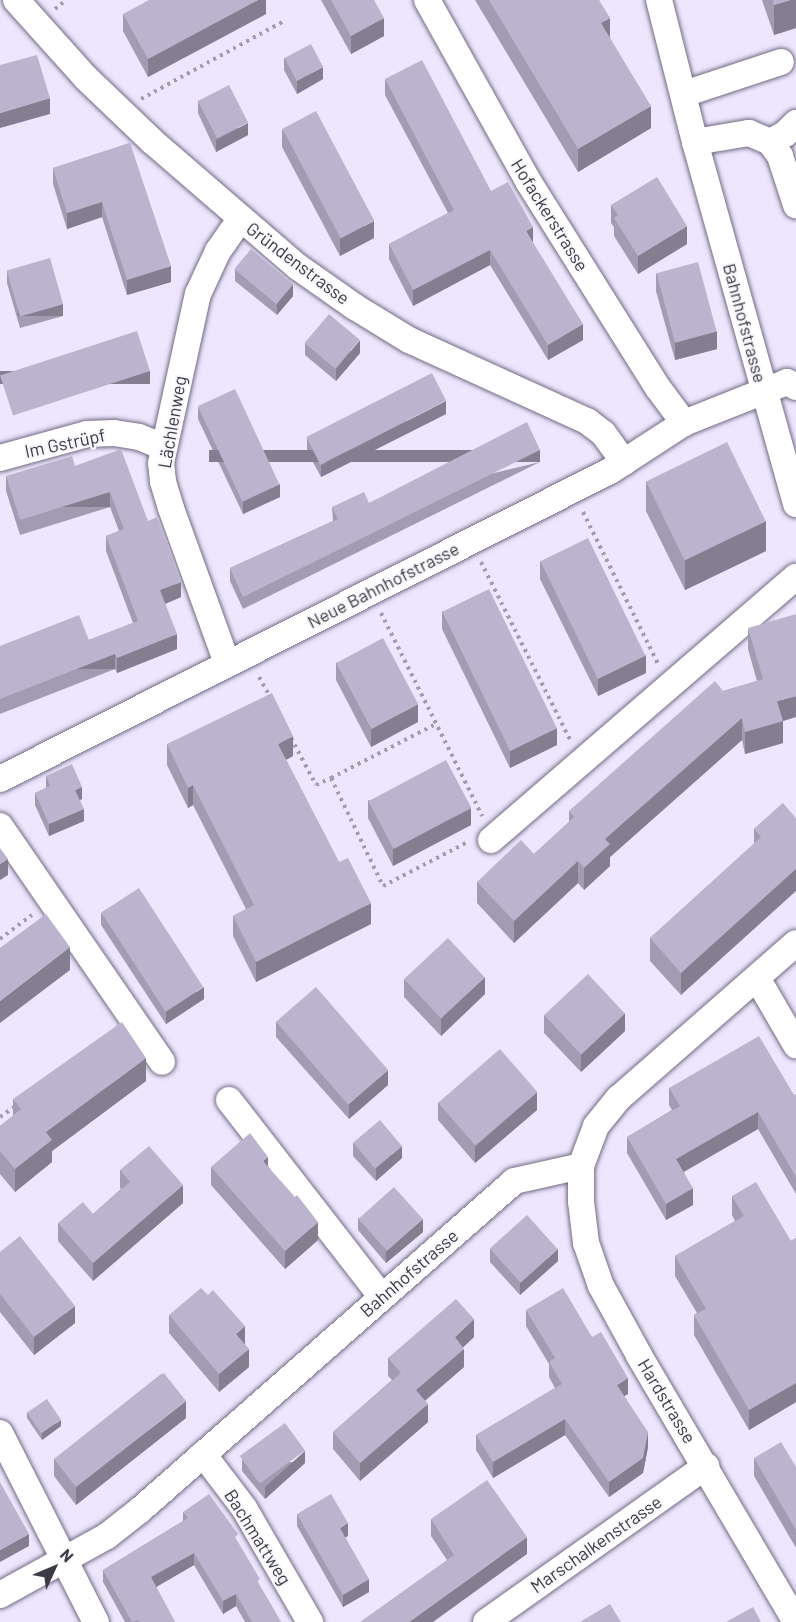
<!DOCTYPE html>
<html>
<head>
<meta charset="utf-8">
<style>
  body { margin:0 }
  #map { position:relative; width:796px; height:1622px; overflow:hidden; background:#ede6fd; font-family:Barlow,sans-serif }
  div>[style] { position:absolute }
  .path>* { height:4px; margin-top:-2px; transform-origin:0; background:repeating-linear-gradient(90deg,#a29dae 0 3px,transparent 0 7.5px) }
  .roads { filter:drop-shadow(0 0 2px #726a83) drop-shadow(0 0 2px #726a83) }
  .minor>* { height:26px; margin:-13px; padding:0 13px; transform-origin:13px; border-radius:13px; background:#fff }
  .wall>* { inset:0; background:#a29bb2 }
  .shaded-wall>* { inset:0; background:#847e91; transform-origin:0 0 }
  .building>* { inset:0; background:#bcb4cf; transform-origin:0 0 }
  span { translate:-50% -50%; white-space:nowrap; text-align:center; line-height:1.15; -webkit-text-stroke:4.5px #f8f7fc; paint-order:stroke }
  .street-label { font-size:18px; color:#3e3a45 }
  .north { position:absolute; left:24px; top:1538px; width:60px; height:60px; -webkit-text-stroke:4px #f8f7fc; paint-order:stroke; rotate:46deg; font-size:16px; font-weight:700; line-height:24px; text-align:center; color:#3e3a45 }
  .north::after { content:''; display:block; margin:auto; width:21px; height:27px; background:#3e3a45; clip-path:polygon(50% 0,100% 100%,50% 72%,0 100%) }
</style>
</head>
<body>
<div id="map">
  <div class="path">
    <div style="left:55px;top:9px;width:14px;rotate:-39deg"></div>
    <div style="left:141px;top:99px;width:163px;rotate:-28.6deg"></div>
    <div style="left:583px;top:512px;width:169px;rotate:63.7deg"></div>
    <div style="left:481px;top:562px;width:199px;rotate:63.4deg"></div>
    <div style="left:381px;top:613px;width:227px;rotate:63.5deg"></div>
    <div style="left:259px;top:677px;width:23px;rotate:61deg"></div>
    <div style="left:291px;top:738px;width:53px;rotate:62deg"></div>
    <div style="left:316px;top:785px;width:17px;rotate:-25deg"></div>
    <div style="left:331px;top:778px;width:120px;rotate:64.3deg"></div>
    <div style="left:383px;top:886px;width:96px;rotate:-27.4deg"></div>
    <div style="left:331px;top:778px;width:118px;rotate:-27.2deg"></div>
    <div style="left:0;top:939px;width:40px;rotate:-37deg"></div>
    <div style="left:0;top:1117px;width:21px;rotate:-35deg"></div>
  </div>
  <div class="roads">
    <div class="minor">
      <div style="left:16px;top:0;width:105px;rotate:48.1deg"></div>
      <div style="left:86px;top:78px;width:93px;rotate:43.7deg"></div>
      <div style="left:153px;top:142px;width:191px;rotate:40.8deg"></div>
      <div style="left:298px;top:267px;width:70px;rotate:35.1deg"></div>
      <div style="left:355px;top:307px;width:63px;rotate:31.4deg"></div>
      <div style="left:409px;top:340px;width:196px;rotate:24.5deg"></div>
      <div style="left:587px;top:421px;width:20px;rotate:37deg"></div>
      <div style="left:603px;top:433px;width:36px;rotate:54deg"></div>
      <div style="left:427px;top:0;width:207px;rotate:60.8deg"></div>
      <div style="left:528px;top:181px;width:244px;rotate:57.9deg"></div>
      <div style="left:658px;top:388px;width:44px;rotate:53.4deg"></div>
      <div style="left:659px;top:0;width:146px;rotate:75.8deg"></div>
      <div style="left:695px;top:142px;width:376px;rotate:74.4deg"></div>
      <div style="left:684px;top:94px;width:102px;rotate:-18.3deg"></div>
      <div style="left:695px;top:142px;width:55px;rotate:-9.5deg"></div>
      <div style="left:749px;top:133px;width:23px;rotate:23deg"></div>
      <div style="left:770px;top:142px;width:17px;rotate:54deg"></div>
      <div style="left:780px;top:156px;width:52px;rotate:71.9deg"></div>
      <div style="left:770px;top:142px;width:17px;rotate:-28deg"></div>
      <div style="left:785px;top:134px;width:16px;rotate:-45deg"></div>
      <div style="left:0;top:458px;width:90px;rotate:-15.4deg"></div>
      <div style="left:87px;top:434px;width:27px;rotate:-2deg"></div>
      <div style="left:114px;top:433px;width:25px;rotate:9deg"></div>
      <div style="left:139px;top:437px;width:27px;rotate:22deg"></div>
      <div style="left:227px;top:663px;width:165px;rotate:-109.9deg"></div>
      <div style="left:171px;top:508px;width:28px;rotate:-107deg"></div>
      <div style="left:163px;top:481px;width:18px;rotate:-96deg"></div>
      <div style="left:161px;top:463px;width:173px;rotate:-77.7deg"></div>
      <div style="left:198px;top:294px;width:47px;rotate:-65.1deg"></div>
      <div style="left:218px;top:251px;width:39px;rotate:-55deg"></div>
      <div style="left:0;top:779px;width:683px;rotate:-26.79deg"></div>
      <div style="left:610px;top:471px;width:88px;rotate:-33deg"></div>
      <div style="left:684px;top:423px;width:111px;rotate:-21.7deg"></div>
      <div style="left:787px;top:382px;width:10px;rotate:29deg"></div>
      <div style="left:0;top:826px;width:286px;rotate:55.5deg"></div>
      <div style="left:491px;top:840px;width:403px;rotate:-40.8deg"></div>
      <div style="left:757px;top:978px;width:78px;rotate:59.8deg"></div>
      <div style="left:229px;top:1100px;width:249px;rotate:52.2deg"></div>
      <div style="left:0;top:1433px;width:212px;rotate:63.1deg"></div>
      <div style="left:203px;top:1454px;width:68px;rotate:52.8deg"></div>
      <div style="left:244px;top:1508px;width:132px;rotate:59.9deg"></div>
      <div style="left:0;top:1595px;width:122px;rotate:-28.9deg"></div>
      <div style="left:107px;top:1536px;width:42px;rotate:-38.2deg"></div>
      <div style="left:140px;top:1510px;width:498px;rotate:-41.3deg"></div>
      <div style="left:514px;top:1181px;width:69px;rotate:-12.6deg"></div>
      <div style="left:486px;top:1622px;width:270px;rotate:-35.3deg"></div>
      <div style="left:796px;top:1622px;width:310px;rotate:-120.5deg"></div>
      <div style="left:639px;top:1355px;width:79px;rotate:-118.8deg"></div>
      <div style="left:601px;top:1286px;width:46px;rotate:-109.2deg"></div>
      <div style="left:586px;top:1243px;width:42px;rotate:-96.8deg"></div>
      <div style="left:581px;top:1201px;width:35px;rotate:-90deg"></div>
      <div style="left:581px;top:1166px;width:43px;rotate:-69.4deg"></div>
      <div style="left:596px;top:1126px;width:36px;rotate:-51deg"></div>
      <div style="left:619px;top:1098px;width:235px;rotate:-41.2deg"></div>
    </div>
  </div>
  <div class="wall">
    <div style="clip-path:polygon(266px 0,266px 14px,148px 77px,123px 31px,123px 14px)"></div>
    <div style="clip-path:polygon(321px 0,374px 0,384px 36px,351px 54px)"></div>
    <div style="clip-path:polygon(475px 0,599px 0,610px 38px,651px 128px,578px 172px)"></div>
    <div style="clip-path:polygon(762px 0,796px 0,796px 28px,774px 35px)"></div>
    <div style="clip-path:polygon(284px 58px,323px 79px,297px 94px,284px 70px)"></div>
    <div style="clip-path:polygon(385px 79px,491px 191px,533px 243px,583px 340px,548px 360px,490px 265px,413px 306px,389px 259px,389px 244px,448px 213px,385px 95px)"></div>
    <div style="clip-path:polygon(198px 101px,248px 135px,216px 152px,198px 113px)"></div>
    <div style="clip-path:polygon(282px 129px,374px 238px,340px 256px,282px 147px)"></div>
    <div style="clip-path:polygon(130px 143px,171px 282px,127px 295px,102px 217px,67px 229px,53px 184px,53px 168px)"></div>
    <div style="clip-path:polygon(611px 205px,687px 244px,638px 274px,614px 236px,614px 227px,611px 223px)"></div>
    <div style="clip-path:polygon(235px 269px,293px 296px,277px 315px,235px 281px)"></div>
    <div style="clip-path:polygon(7px 270px,63px 316px,20px 328px,7px 283px)"></div>
    <div style="clip-path:polygon(656px 273px,717px 349px,675px 360px,656px 291px)"></div>
    <div style="clip-path:polygon(305px 343px,360px 353px,336px 381px,305px 355px)"></div>
    <div style="clip-path:polygon(198px 407px,280px 497px,243px 514px,198px 419px)"></div>
    <div style="clip-path:polygon(446px 414px,321px 477px,307px 451px,307px 439px)"></div>
    <div style="clip-path:polygon(540px 462px,243px 609px,230px 581px,230px 568px,333px 521px,332px 507px,369px 503px)"></div>
    <div style="clip-path:polygon(75px 466px,148px 521px,181px 597px,165px 604px,177px 649px,117px 673px,115px 669px,0 714px,0 646px,89px 640px,133px 623px,106px 551px,106px 536px,119px 531px,110px 507px,20px 535px,6px 491px,6px 476px)"></div>
    <div style="clip-path:polygon(646px 481px,766px 551px,685px 590px,646px 511px)"></div>
    <div style="clip-path:polygon(540px 561px,646px 673px,598px 696px,540px 579px)"></div>
    <div style="clip-path:polygon(442px 611px,557px 745px,510px 768px,442px 629px)"></div>
    <div style="clip-path:polygon(748px 628px,783px 721px,783px 743px,745px 754px,742px 740px,610px 857px,610px 866px,584px 890px,578px 883px,514px 943px,477px 903px,477px 882px,534px 854px,569px 822px,569px 811px,723px 691px,757px 681px,748px 649px)"></div>
    <div style="clip-path:polygon(336px 662px,418px 722px,371px 747px,336px 680px)"></div>
    <div style="clip-path:polygon(167px 744px,293px 756px,286px 760px,371px 924px,256px 982px,233px 936px,233px 916px,246px 909px,193px 805px,188px 808px,167px 765px)"></div>
    <div style="clip-path:polygon(46px 776px,82px 799px,80px 800px,84px 821px,49px 836px,35px 805px,35px 793px,46px 788px)"></div>
    <div style="clip-path:polygon(368px 800px,471px 825px,393px 866px,368px 818px)"></div>
    <div style="clip-path:polygon(783px 803px,681px 995px,650px 961px,650px 938px,754px 844px,754px 829px)"></div>
    <div style="clip-path:polygon(101px 913px,204px 999px,166px 1024px,101px 925px)"></div>
    <div style="clip-path:polygon(404px 979px,485px 994px,441px 1036px,404px 997px)"></div>
    <div style="clip-path:polygon(544px 1015px,625px 1031px,581px 1072px,544px 1033px)"></div>
    <div style="clip-path:polygon(276px 1022px,388px 1085px,349px 1119px,276px 1037px)"></div>
    <div style="clip-path:polygon(146px 1081px,52px 1151px,52px 1162px,15px 1192px,0 1174px,0 1126px,13px 1116px,13px 1099px)"></div>
    <div style="clip-path:polygon(669px 1088px,794px 1095px,796px 1094px,796px 1194px,758px 1129px,684px 1172px,693px 1205px,666px 1220px,627px 1153px,627px 1137px,672px 1110px,669px 1105px)"></div>
    <div style="clip-path:polygon(438px 1102px,537px 1110px,475px 1163px,438px 1120px)"></div>
    <div style="clip-path:polygon(353px 1143px,402px 1158px,376px 1181px,353px 1156px)"></div>
    <div style="clip-path:polygon(268px 1166px,318px 1240px,285px 1269px,211px 1185px,211px 1167px)"></div>
    <div style="clip-path:polygon(120px 1170px,183px 1203px,93px 1281px,58px 1241px,58px 1223px,93px 1214px,121px 1189px,120px 1188px)"></div>
    <div style="clip-path:polygon(732px 1196px,791px 1241px,796px 1238px,796px 1402px,749px 1430px,694px 1335px,694px 1315px,697px 1313px,675px 1276px,675px 1256px,735px 1221px,732px 1215px)"></div>
    <div style="clip-path:polygon(358px 1218px,423px 1232px,386px 1263px,358px 1230px)"></div>
    <div style="clip-path:polygon(490px 1249px,558px 1261px,520px 1295px,490px 1262px)"></div>
    <div style="clip-path:polygon(0 1252px,75px 1323px,34px 1355px,0 1312px)"></div>
    <div style="clip-path:polygon(526px 1310px,628px 1394px,624px 1396px,648px 1447px,643px 1473px,609px 1497px,565px 1435px,493px 1478px,476px 1450px,476px 1435px,555px 1388px,549px 1377px,549px 1364px,526px 1326px)"></div>
    <div style="clip-path:polygon(169px 1315px,245px 1344px,249px 1367px,219px 1392px,169px 1333px)"></div>
    <div style="clip-path:polygon(474px 1337px,462px 1348px,464px 1367px,425px 1401px,428px 1422px,360px 1481px,333px 1449px,333px 1432px,392px 1380px,388px 1376px,388px 1358px)"></div>
    <div style="clip-path:polygon(27px 1412px,61px 1426px,42px 1440px,27px 1418px)"></div>
    <div style="clip-path:polygon(186px 1418px,76px 1505px,54px 1476px,54px 1459px)"></div>
    <div style="clip-path:polygon(754px 1458px,796px 1467px,796px 1548px,754px 1476px)"></div>
    <div style="clip-path:polygon(242px 1459px,305px 1463px,265px 1499px,242px 1471px)"></div>
    <div style="clip-path:polygon(183px 1512px,238px 1543px,260px 1586px,281px 1622px,245px 1622px,236px 1606px,223px 1614px,194px 1565px,156px 1587px,175px 1622px,125px 1622px,103px 1582px,103px 1570px,183px 1521px)"></div>
    <div style="clip-path:polygon(297px 1514px,348px 1536px,345px 1537px,369px 1592px,343px 1607px,297px 1526px)"></div>
    <div style="clip-path:polygon(431px 1519px,527px 1554px,447px 1560px,431px 1536px)"></div>
  </div>
  <div class="shaded-wall">
    <div style="clip-path:polygon(258px 0,266px 0,266px 14px,148px 77px,148px 59px)"></div>
    <div style="clip-path:polygon(791px 0,796px 0,796px 28px,774px 35px,774px 5px)"></div>
    <div style="clip-path:polygon(384px 18px,384px 36px,351px 54px,351px 36px)"></div>
    <div style="clip-path:polygon(610px 18px,610px 40px,601px 23px)"></div>
    <div style="clip-path:polygon(323px 67px,323px 79px,297px 94px,297px 81px)"></div>
    <div style="clip-path:polygon(50px 98px,50px 114px,0 128px,0 113px)"></div>
    <div style="clip-path:polygon(651px 106px,651px 128px,578px 172px,578px 149px)"></div>
    <div style="clip-path:polygon(248px 123px,248px 135px,216px 152px,216px 140px)"></div>
    <div style="clip-path:polygon(102px 202px,102px 217px,67px 229px,67px 213px)"></div>
    <div style="clip-path:polygon(374px 221px,374px 238px,340px 256px,340px 239px)"></div>
    <div style="clip-path:polygon(687px 226px,687px 244px,638px 274px,638px 256px)"></div>
    <div style="clip-path:polygon(533px 227px,533px 243px,526px 231px)"></div>
    <div style="clip-path:polygon(490px 250px,490px 265px,413px 306px,413px 290px)"></div>
    <div style="clip-path:polygon(171px 266px,171px 282px,127px 295px,127px 280px)"></div>
    <div style="clip-path:polygon(293px 284px,293px 296px,277px 315px,277px 303px)"></div>
    <div style="left:63px;top:304px;width:12px;height:45px;rotate:90deg"></div>
    <div style="clip-path:polygon(583px 324px,583px 340px,548px 360px,548px 345px)"></div>
    <div style="clip-path:polygon(717px 331px,717px 349px,675px 360px,675px 342px)"></div>
    <div style="clip-path:polygon(360px 340px,360px 353px,336px 381px,336px 369px)"></div>
    <div style="left:150px;top:371px;width:13px;height:157px;rotate:90deg"></div>
    <div style="clip-path:polygon(446px 401px,446px 414px,321px 477px,321px 465px)"></div>
    <div style="left:540px;top:450px;width:12px;height:331px;rotate:90deg"></div>
    <div style="clip-path:polygon(280px 484px,280px 497px,243px 514px,243px 502px)"></div>
    <div style="left:110px;top:492px;width:15px;height:94px;rotate:90deg"></div>
    <div style="clip-path:polygon(766px 521px,766px 551px,685px 590px,685px 560px)"></div>
    <div style="clip-path:polygon(181px 582px,181px 597px,160px 606px,160px 590px)"></div>
    <div style="clip-path:polygon(177px 634px,177px 649px,117px 673px,117px 658px)"></div>
    <div style="left:115px;top:654px;width:15px;height:123px;rotate:90deg"></div>
    <div style="clip-path:polygon(646px 655px,646px 673px,598px 696px,598px 679px)"></div>
    <div style="clip-path:polygon(796px 696px,796px 717px,777px 723px,777px 701px)"></div>
    <div style="clip-path:polygon(418px 704px,418px 722px,371px 747px,371px 729px)"></div>
    <div style="clip-path:polygon(742px 718px,742px 740px,610px 857px,610px 866px,584px 890px,584px 868px,605px 839px)"></div>
    <div style="clip-path:polygon(783px 721px,783px 743px,745px 754px,745px 732px)"></div>
    <div style="clip-path:polygon(557px 728px,557px 745px,510px 768px,510px 750px)"></div>
    <div style="clip-path:polygon(293px 736px,293px 756px,278px 764px,278px 744px)"></div>
    <div style="clip-path:polygon(193px 785px,193px 805px,188px 808px,188px 788px)"></div>
    <div style="clip-path:polygon(82px 787px,82px 799px,75px 802px,75px 790px)"></div>
    <div style="clip-path:polygon(471px 808px,471px 825px,393px 866px,393px 848px)"></div>
    <div style="clip-path:polygon(84px 809px,84px 821px,49px 836px,49px 824px)"></div>
    <div style="clip-path:polygon(796px 856px,796px 891px,681px 995px,681px 973px)"></div>
    <div style="clip-path:polygon(8px 859px,8px 875px,0 880px,0 864px)"></div>
    <div style="clip-path:polygon(578px 861px,578px 883px,514px 943px,514px 921px)"></div>
    <div style="clip-path:polygon(371px 903px,371px 924px,256px 982px,256px 962px)"></div>
    <div style="clip-path:polygon(70px 947px,70px 970px,0 1023px,0 1001px)"></div>
    <div style="clip-path:polygon(485px 977px,485px 994px,441px 1036px,441px 1018px)"></div>
    <div style="clip-path:polygon(204px 987px,204px 999px,166px 1024px,166px 1012px)"></div>
    <div style="clip-path:polygon(625px 1013px,625px 1031px,581px 1072px,581px 1055px)"></div>
    <div style="clip-path:polygon(146px 1058px,146px 1081px,52px 1151px,52px 1162px,15px 1192px,15px 1169px,46px 1132px)"></div>
    <div style="clip-path:polygon(388px 1070px,388px 1085px,349px 1119px,349px 1104px)"></div>
    <div style="clip-path:polygon(537px 1092px,537px 1110px,475px 1163px,475px 1145px)"></div>
    <div style="clip-path:polygon(758px 1112px,758px 1129px,676px 1176px,676px 1159px)"></div>
    <div style="clip-path:polygon(402px 1146px,402px 1158px,376px 1181px,376px 1168px)"></div>
    <div style="clip-path:polygon(268px 1157px,268px 1174px,263px 1161px)"></div>
    <div style="clip-path:polygon(183px 1185px,183px 1203px,93px 1281px,93px 1263px)"></div>
    <div style="clip-path:polygon(693px 1188px,693px 1205px,666px 1220px,666px 1204px)"></div>
    <div style="clip-path:polygon(423px 1219px,423px 1232px,386px 1263px,386px 1251px)"></div>
    <div style="clip-path:polygon(318px 1222px,318px 1240px,285px 1269px,285px 1251px)"></div>
    <div style="clip-path:polygon(558px 1249px,558px 1261px,520px 1295px,520px 1283px)"></div>
    <div style="clip-path:polygon(75px 1306px,75px 1323px,34px 1355px,34px 1337px)"></div>
    <div style="clip-path:polygon(474px 1319px,474px 1337px,455px 1355px,455px 1337px)"></div>
    <div style="clip-path:polygon(245px 1326px,245px 1344px,236px 1352px,236px 1334px)"></div>
    <div style="clip-path:polygon(249px 1349px,249px 1367px,219px 1392px,219px 1374px)"></div>
    <div style="clip-path:polygon(464px 1349px,464px 1367px,416px 1408px,416px 1390px)"></div>
    <div style="clip-path:polygon(628px 1378px,628px 1394px,617px 1400px,617px 1385px)"></div>
    <div style="clip-path:polygon(796px 1383px,796px 1402px,749px 1430px,749px 1410px)"></div>
    <div style="clip-path:polygon(186px 1401px,186px 1418px,76px 1505px,76px 1487px)"></div>
    <div style="clip-path:polygon(428px 1404px,428px 1422px,360px 1481px,360px 1463px)"></div>
    <div style="clip-path:polygon(565px 1419px,565px 1435px,493px 1478px,493px 1462px)"></div>
    <div style="clip-path:polygon(61px 1420px,61px 1426px,42px 1440px,42px 1433px)"></div>
    <div style="clip-path:polygon(648px 1432px,648px 1447px,643px 1473px,609px 1497px,609px 1482px)"></div>
    <div style="clip-path:polygon(305px 1451px,305px 1463px,265px 1499px,265px 1487px)"></div>
    <div style="clip-path:polygon(348px 1523px,348px 1536px,340px 1540px,340px 1528px)"></div>
    <div style="clip-path:polygon(29px 1534px,29px 1546px,0 1562px,0 1550px)"></div>
    <div style="clip-path:polygon(527px 1537px,527px 1554px,433px 1622px,409px 1622px)"></div>
    <div style="clip-path:polygon(194px 1553px,194px 1565px,151px 1590px,151px 1577px)"></div>
    <div style="clip-path:polygon(369px 1579px,369px 1592px,343px 1607px,343px 1595px)"></div>
    <div style="clip-path:polygon(236px 1594px,236px 1606px,223px 1614px,223px 1601px)"></div>
  </div>
  <div class="building">
    <div style="clip-path:polygon(149px 0,258px 0,148px 59px,123px 14px)"></div>
    <div style="clip-path:polygon(331px 0,374px 0,384px 18px,351px 36px)"></div>
    <div style="clip-path:polygon(489px 0,599px 0,610px 18px,601px 23px,651px 106px,578px 149px)"></div>
    <div style="clip-path:polygon(773px 0,791px 0,774px 5px)"></div>
    <div style="left:311px;top:44px;width:26px;height:30px;rotate:62deg"></div>
    <div style="clip-path:polygon(37px 55px,50px 98px,0 113px,0 65px)"></div>
    <div style="clip-path:polygon(422px 60px,491px 191px,508px 182px,533px 227px,526px 231px,583px 324px,548px 345px,490px 250px,413px 290px,389px 244px,454px 210px,385px 79px)"></div>
    <div style="left:229px;top:85px;width:42px;height:35px;rotate:63deg"></div>
    <div style="left:316px;top:111px;width:124px;height:38px;rotate:62deg"></div>
    <div style="clip-path:polygon(130px 143px,171px 266px,127px 280px,102px 202px,67px 213px,53px 168px)"></div>
    <div style="clip-path:polygon(657px 177px,687px 226px,638px 256px,614px 218px,618px 215px,611px 205px)"></div>
    <div style="left:251px;top:249px;width:55px;height:26px;rotate:40deg"></div>
    <div style="left:50px;top:258px;width:48px;height:45px;rotate:74deg"></div>
    <div style="left:698px;top:262px;width:72px;height:43px;rotate:75deg"></div>
    <div style="left:329px;top:314px;width:40px;height:38px;rotate:40deg"></div>
    <div style="left:137px;top:331px;width:42px;height:144px;rotate:72deg"></div>
    <div style="left:432px;top:373px;width:31px;height:141px;rotate:63deg"></div>
    <div style="left:235px;top:389px;width:105px;height:41px;rotate:65deg"></div>
    <div style="clip-path:polygon(527px 422px,540px 450px,243px 597px,230px 568px,338px 519px,332px 507px,364px 492px,369px 503px)"></div>
    <div style="left:727px;top:442px;width:88px;height:90px;rotate:64deg"></div>
    <div style="clip-path:polygon(121px 449px,148px 521px,157px 517px,181px 582px,160px 590px,177px 634px,117px 658px,115px 654px,0 699px,0 646px,79px 615px,89px 640px,138px 621px,106px 536px,124px 529px,110px 492px,20px 520px,6px 476px,72px 456px,75px 466px)"></div>
    <div style="left:588px;top:538px;width:131px;height:53px;rotate:64deg"></div>
    <div style="left:489px;top:589px;width:155px;height:52px;rotate:64deg"></div>
    <div style="clip-path:polygon(796px 614px,796px 696px,777px 701px,783px 721px,745px 732px,742px 718px,605px 839px,610px 844px,584px 868px,578px 861px,514px 921px,477px 882px,521px 840px,534px 854px,574px 817px,569px 811px,715px 681px,723px 691px,763px 679px,748px 628px)"></div>
    <div style="left:383px;top:638px;width:75px;height:53px;rotate:62deg"></div>
    <div style="clip-path:polygon(272px 693px,293px 736px,278px 744px,339px 862px,348px 858px,371px 903px,256px 962px,233px 916px,254px 905px,193px 785px,188px 788px,167px 744px)"></div>
    <div style="left:446px;top:760px;width:54px;height:88px;rotate:62deg"></div>
    <div style="clip-path:polygon(72px 764px,82px 787px,75px 790px,84px 809px,49px 824px,35px 793px,50px 786px,46px 776px)"></div>
    <div style="clip-path:polygon(783px 803px,796px 818px,796px 869px,681px 973px,650px 938px,761px 837px,754px 829px)"></div>
    <div style="clip-path:polygon(0 848px,8px 859px,0 864px)"></div>
    <div style="left:139px;top:888px;width:118px;height:45px;rotate:57deg"></div>
    <div style="clip-path:polygon(46px 914px,70px 947px,0 1001px,0 948px)"></div>
    <div style="left:448px;top:938px;width:54px;height:60px;rotate:47deg"></div>
    <div style="left:588px;top:974px;width:54px;height:60px;rotate:47deg"></div>
    <div style="left:316px;top:987px;width:110px;height:53px;rotate:49deg"></div>
    <div style="clip-path:polygon(122px 1022px,146px 1058px,46px 1132px,52px 1140px,15px 1169px,0 1151px,0 1126px,21px 1109px,13px 1099px)"></div>
    <div style="clip-path:polygon(759px 1036px,794px 1095px,796px 1094px,796px 1177px,758px 1112px,676px 1159px,693px 1188px,666px 1204px,627px 1137px,680px 1106px,669px 1088px)"></div>
    <div style="left:500px;top:1049px;width:57px;height:82px;rotate:49deg"></div>
    <div style="left:380px;top:1120px;width:34px;height:35px;rotate:50deg"></div>
    <div style="clip-path:polygon(250px 1133px,268px 1157px,263px 1161px,295px 1197px,297px 1195px,318px 1222px,285px 1251px,211px 1167px)"></div>
    <div style="clip-path:polygon(149px 1146px,183px 1185px,93px 1263px,58px 1223px,83px 1202px,93px 1214px,130px 1182px,120px 1170px)"></div>
    <div style="clip-path:polygon(756px 1182px,791px 1241px,796px 1238px,796px 1383px,749px 1410px,694px 1315px,706px 1309px,675px 1256px,744px 1216px,732px 1196px)"></div>
    <div style="left:394px;top:1187px;width:43px;height:48px;rotate:48deg"></div>
    <div style="left:527px;top:1215px;width:46px;height:50px;rotate:48deg"></div>
    <div style="clip-path:polygon(20px 1236px,75px 1306px,34px 1337px,0 1294px,0 1252px)"></div>
    <div style="clip-path:polygon(201px 1288px,208px 1295px,213px 1290px,245px 1326px,236px 1334px,249px 1349px,219px 1374px,169px 1315px)"></div>
    <div style="clip-path:polygon(563px 1288px,592px 1337px,601px 1332px,628px 1378px,617px 1385px,648px 1432px,643px 1458px,609px 1482px,565px 1419px,493px 1462px,476px 1435px,562px 1384px,549px 1362px,555px 1358px,526px 1310px)"></div>
    <div style="clip-path:polygon(456px 1299px,474px 1319px,455px 1337px,464px 1349px,416px 1390px,428px 1404px,360px 1463px,333px 1432px,401px 1373px,388px 1358px)"></div>
    <div style="clip-path:polygon(164px 1373px,186px 1401px,76px 1487px,54px 1459px,161px 1374px)"></div>
    <div style="left:47px;top:1399px;width:25px;height:24px;rotate:56deg"></div>
    <div style="left:285px;top:1423px;width:34px;height:56px;rotate:54deg"></div>
    <div style="clip-path:polygon(781px 1442px,796px 1467px,796px 1530px,754px 1458px)"></div>
    <div style="clip-path:polygon(487px 1480px,527px 1537px,409px 1622px,360px 1622px,454px 1555px,431px 1519px)"></div>
    <div style="clip-path:polygon(0 1482px,29px 1534px,0 1550px)"></div>
    <div style="clip-path:polygon(209px 1494px,238px 1534px,235px 1537px,260px 1579px,257px 1581px,281px 1622px,252px 1622px,236px 1594px,223px 1601px,194px 1553px,151px 1577px,175px 1622px,139px 1622px,138px 1620px,132px 1622px,103px 1570px,188px 1518px,183px 1512px)"></div>
    <div style="clip-path:polygon(331px 1494px,348px 1523px,340px 1528px,369px 1579px,343px 1595px,297px 1514px)"></div>
    <div style="clip-path:polygon(610px 1604px,621px 1622px,580px 1622px)"></div>
    <div style="clip-path:polygon(753px 1607px,761px 1622px,726px 1622px)"></div>
  </div>
  <div class="street-label">
    <span style="left:550px;top:215px;rotate:58deg">Hofackerstrasse</span>
    <span style="left:298px;top:263px;rotate:37deg">Gründenstrasse</span>
    <span style="left:745px;top:323px;rotate:75deg">Bahnhofstrasse</span>
    <span style="left:172px;top:422px;rotate:-80deg">Lächlenweg</span>
    <span style="left:65px;top:443px;rotate:-12deg">Im Gstrüpf</span>
    <span style="left:383px;top:585px;rotate:-27deg">Neue Bahnhofstrasse</span>
    <span style="left:409px;top:1273px;rotate:-41deg">Bahnhofstrasse</span>
    <span style="left:667px;top:1401px;rotate:59deg">Hardstrasse</span>
    <span style="left:258px;top:1537px;rotate:58deg">Bachmattweg</span>
    <span style="left:596px;top:1544px;rotate:-35deg">Marschalkenstrasse</span>
  </div>
  <div class="north">N</div>
</div>
</body>
</html>
